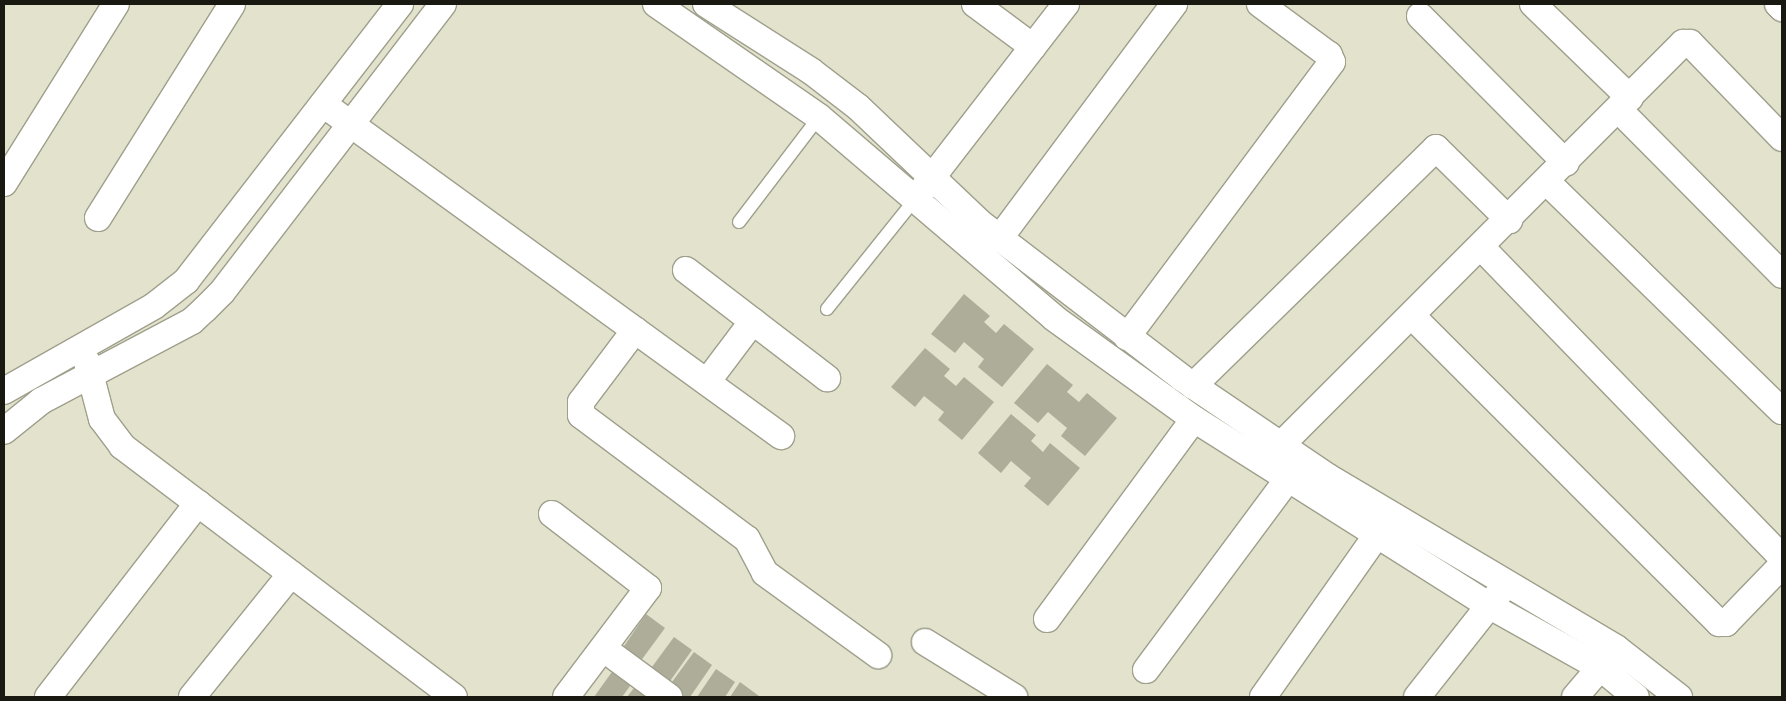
<!DOCTYPE html>
<style>
body{margin:0}
#map{position:relative;width:1786px;height:701px;overflow:hidden;background:#e2e2cd;font-family:"Fira Sans",sans-serif}
div>[style]{position:absolute}
.building>*{inset:0;background:#adad9a}
.roads{filter:drop-shadow(1px 0 #9f9f8c) drop-shadow(-1px 0 #9f9f8c) drop-shadow(0 1px #9f9f8c) drop-shadow(0 -1px #9f9f8c)}
.lane>*{height:12px;margin:-6px;padding:0 6px;transform-origin:6px;border-radius:6px;background:#fff}
.street>*{height:26px;margin:-13px;padding:0 13px;transform-origin:13px;border-radius:13px;background:#fff}
span{translate:-50% -50%;white-space:nowrap;text-align:center;line-height:1.15;-webkit-text-stroke:4px #efefda;paint-order:stroke}
.frame{position:absolute;inset:0;border:5px solid #191912;pointer-events:none}
</style>
<div id="map">
<div class="building">
<i style="clip-path:polygon(964px 294px,990px 316px,984px 322px,996px 333px,1004px 324px,1034px 349px,1002px 387px,978px 367px,984px 359px,964px 342px,955px 353px,931px 334px)"></i>
<i style="clip-path:polygon(925px 348px,950px 369px,944px 376px,956px 386px,964px 377px,994px 402px,962px 440px,938px 420px,944px 412px,924px 396px,915px 407px,891px 387px)"></i>
<i style="clip-path:polygon(1047px 364px,1073px 385px,1067px 392px,1079px 402px,1087px 393px,1117px 418px,1085px 456px,1061px 436px,1067px 428px,1048px 412px,1038px 423px,1014px 403px)"></i>
<i style="clip-path:polygon(1011px 414px,1036px 435px,1031px 441px,1043px 452px,1050px 443px,1080px 468px,1048px 506px,1024px 486px,1031px 478px,1011px 461px,1001px 473px,978px 453px)"></i>
<i style="clip-path:polygon(646px 614px,665px 628px,640px 662px,622px 649px)"></i>
<i style="clip-path:polygon(674px 637px,692px 650px,668px 684px,649px 671px)"></i>
<i style="clip-path:polygon(694px 652px,712px 665px,690px 697px,685px 697px,669px 686px)"></i>
<i style="clip-path:polygon(614px 669px,633px 682px,622px 697px,594px 697px)"></i>
<i style="clip-path:polygon(716px 669px,735px 682px,725px 697px,697px 697px)"></i>
<i style="clip-path:polygon(740px 682px,759px 696px,758px 697px,730px 697px)"></i>
<i style="clip-path:polygon(634px 688px,648px 697px,627px 697px)"></i>
</div>
<div class="roads">
<div class="lane">
<i style="left:739px;top:222px;width:132px;rotate:-52.7deg"></i>
<i style="left:827px;top:309px;width:142px;rotate:-51.3deg"></i>
</div>
<div class="street">
<i style="left:656px;top:4px;width:198px;rotate:34.7deg"></i>
<i style="left:819px;top:117px;width:309px;rotate:40.5deg"></i>
<i style="left:1054px;top:318px;width:173px;rotate:35.8deg"></i>
<i style="left:1194px;top:419px;width:350px;rotate:32.3deg"></i>
<i style="left:1490px;top:606px;width:127px;rotate:29.2deg"></i>
<i style="left:1601px;top:668px;width:45px;rotate:39.6deg"></i>
<i style="left:706px;top:4px;width:125px;rotate:32.5deg"></i>
<i style="left:811px;top:71px;width:59px;rotate:37.5deg"></i>
<i style="left:858px;top:107px;width:167px;rotate:43.5deg"></i>
<i style="left:979px;top:222px;width:256px;rotate:37.5deg"></i>
<i style="left:1182px;top:378px;width:176px;rotate:34.1deg"></i>
<i style="left:1328px;top:477px;width:335px;rotate:30.7deg"></i>
<i style="left:1616px;top:648px;width:80px;rotate:37.9deg"></i>
<i style="left:975px;top:4px;width:72px;rotate:36.6deg"></i>
<i style="left:1533px;top:4px;width:135px;rotate:44.1deg"></i>
<i style="left:1778px;top:4px;width:6px;rotate:45deg"></i>
<i style="left:1420px;top:16px;width:207px;rotate:45.2deg"></i>
<i style="left:323px;top:104px;width:566px;rotate:35.94deg"></i>
<i style="left:1619px;top:110px;width:232px;rotate:45.3deg"></i>
<i style="left:1547px;top:182px;width:328px;rotate:44.3deg"></i>
<i style="left:4px;top:183px;width:211px;rotate:-58deg"></i>
<i style="left:923px;top:189px;width:234px;rotate:-52.3deg"></i>
<i style="left:98px;top:218px;width:252px;rotate:-57.9deg"></i>
<i style="left:999px;top:239px;width:293px;rotate:-53.3deg"></i>
<i style="left:1482px;top:248px;width:431px;rotate:45.9deg"></i>
<i style="left:686px;top:270px;width:178px;rotate:37.5deg"></i>
<i style="left:1413px;top:317px;width:433px;rotate:45deg"></i>
<i style="left:1719px;top:623px;width:7px"></i>
<i style="left:1726px;top:623px;width:81px;rotate:-46deg"></i>
<i style="left:635px;top:330px;width:90px;rotate:126.9deg"></i>
<i style="left:581px;top:402px;width:13px;rotate:90deg"></i>
<i style="left:581px;top:415px;width:207px;rotate:36.8deg"></i>
<i style="left:747px;top:539px;width:38px;rotate:62deg"></i>
<i style="left:765px;top:573px;width:140px;rotate:36deg"></i>
<i style="left:1127px;top:337px;width:343px;rotate:-53.3deg"></i>
<i style="left:1332px;top:62px;width:8px;rotate:-113deg"></i>
<i style="left:1329px;top:55px;width:86px;rotate:-143.5deg"></i>
<i style="left:87px;top:362px;width:59px;rotate:75.3deg"></i>
<i style="left:102px;top:419px;width:34px;rotate:53deg"></i>
<i style="left:122px;top:446px;width:416px;rotate:37.1deg"></i>
<i style="left:707px;top:382px;width:76px;rotate:-53deg"></i>
<i style="left:1193px;top:386px;width:340px;rotate:-44.4deg"></i>
<i style="left:1436px;top:148px;width:103px;rotate:44.6deg"></i>
<i style="left:4px;top:391px;width:172px;rotate:-29.5deg"></i>
<i style="left:154px;top:306px;width:41px;rotate:-38deg"></i>
<i style="left:186px;top:281px;width:350px;rotate:-52.3deg"></i>
<i style="left:4px;top:431px;width:48px;rotate:-39deg"></i>
<i style="left:41px;top:401px;width:171px;rotate:-27.9deg"></i>
<i style="left:192px;top:321px;width:18px;rotate:-43deg"></i>
<i style="left:205px;top:309px;width:24px;rotate:-45deg"></i>
<i style="left:222px;top:292px;width:363px;rotate:-52.5deg"></i>
<i style="left:1281px;top:445px;width:569px;rotate:-45deg"></i>
<i style="left:1683px;top:43px;width:7px"></i>
<i style="left:1690px;top:43px;width:132px;rotate:45.9deg"></i>
<i style="left:552px;top:514px;width:121px;rotate:37.6deg"></i>
<i style="left:648px;top:588px;width:136px;rotate:127deg"></i>
<i style="left:1047px;top:619px;width:248px;rotate:-53.7deg"></i>
<i style="left:925px;top:642px;width:105px;rotate:31.7deg"></i>
<i style="left:604px;top:649px;width:81px;rotate:36.4deg"></i>
<i style="left:1146px;top:670px;width:237px;rotate:-53.4deg"></i>
<i style="left:48px;top:697px;width:245px;rotate:-52.3deg"></i>
<i style="left:192px;top:697px;width:158px;rotate:-51.2deg"></i>
<i style="left:1263px;top:697px;width:197px;rotate:-54.9deg"></i>
<i style="left:1417px;top:697px;width:134px;rotate:-51.7deg"></i>
<i style="left:1575px;top:697px;width:54px;rotate:-49.5deg"></i>
</div>
</div>
<div class="frame"></div>
</div>
